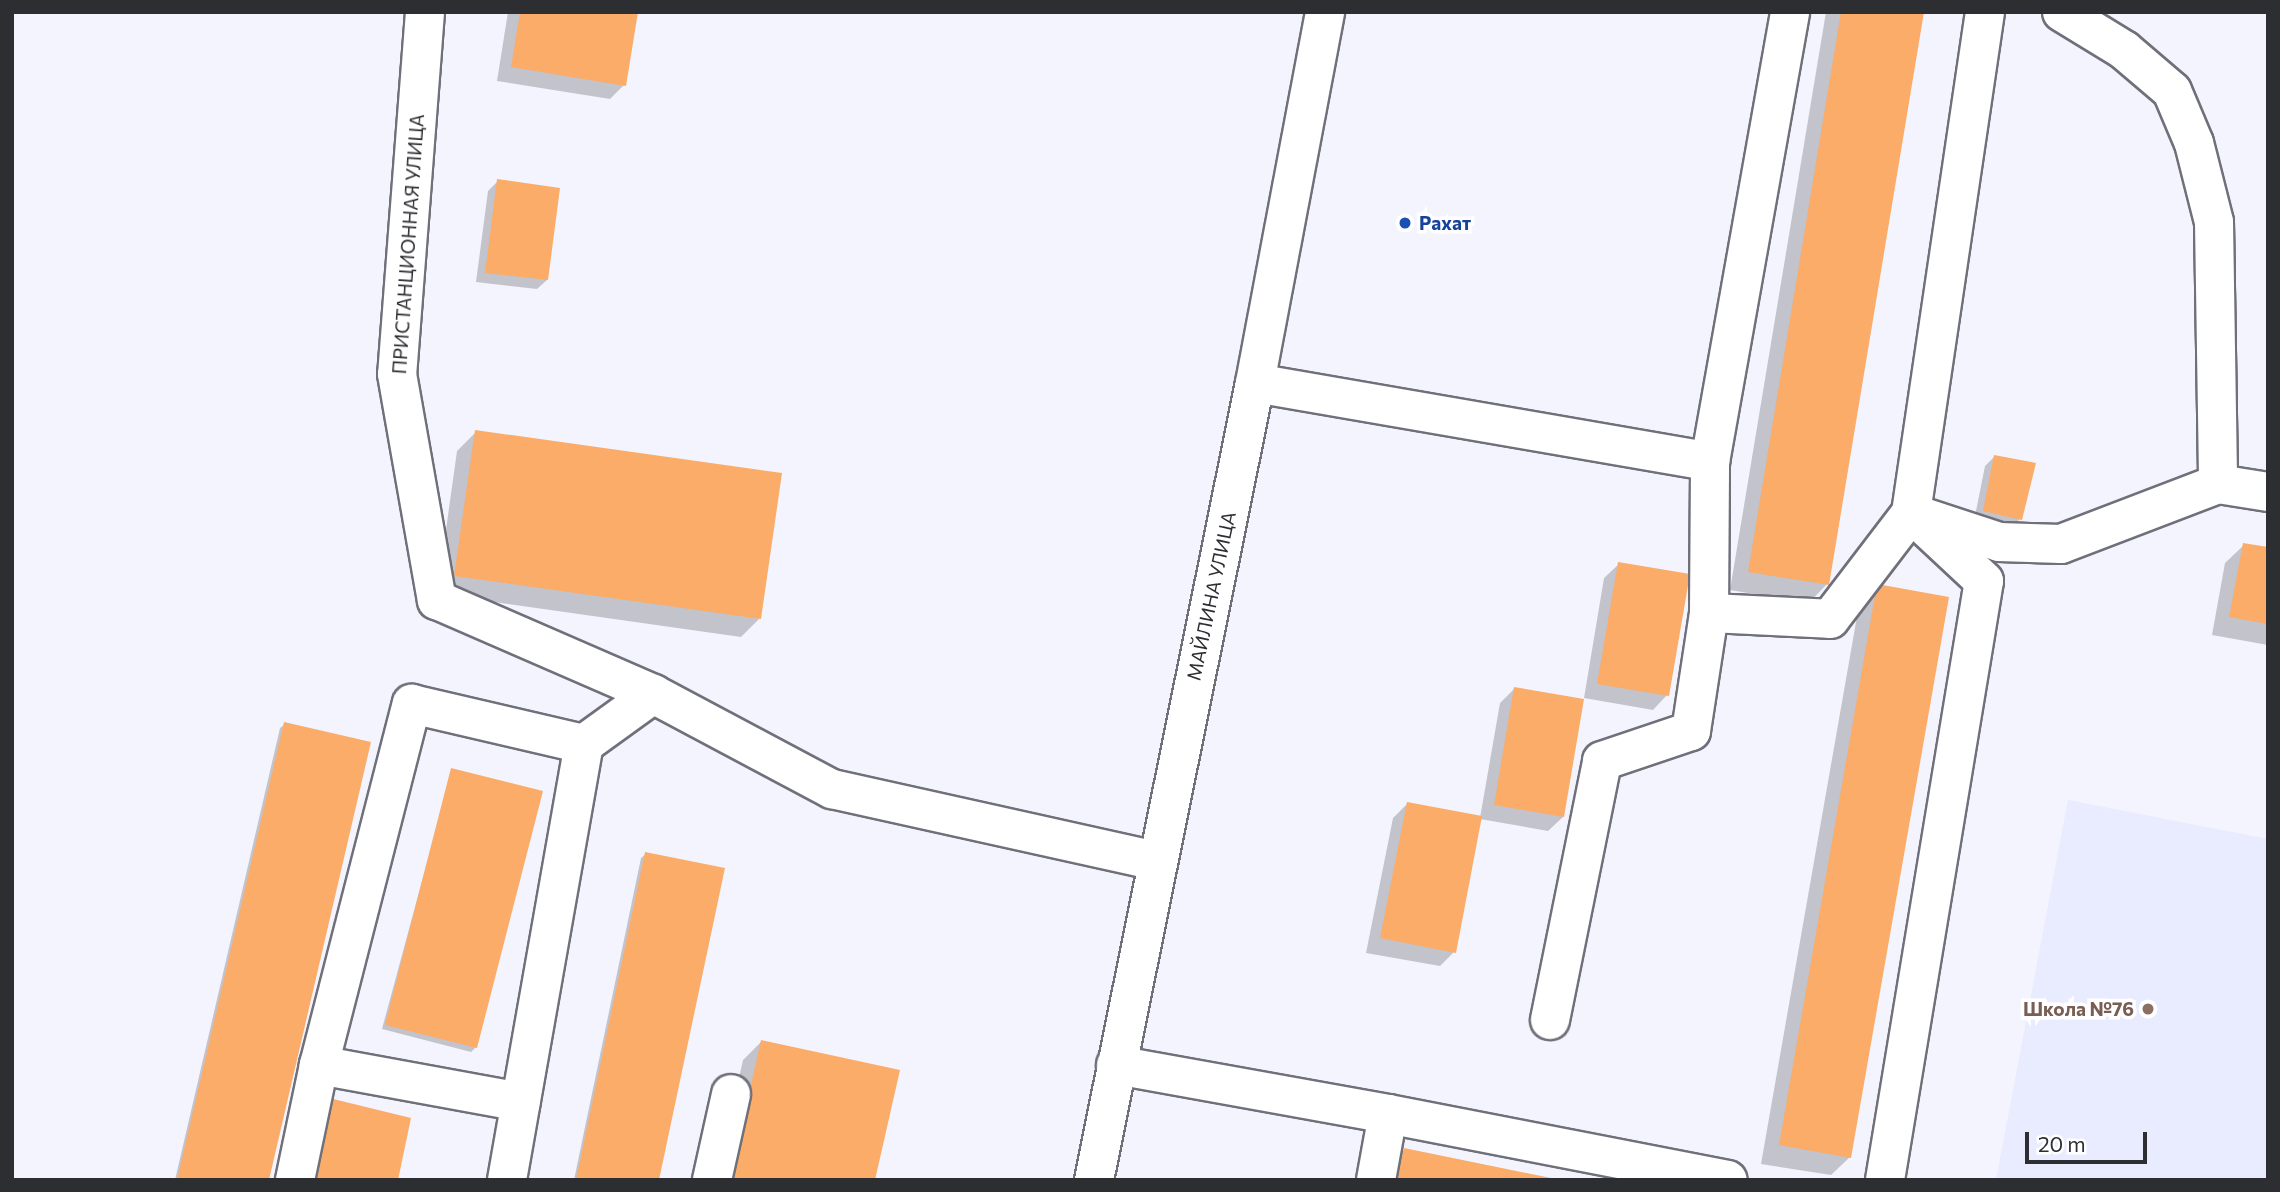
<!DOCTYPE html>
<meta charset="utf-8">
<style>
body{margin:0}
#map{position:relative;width:2280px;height:1192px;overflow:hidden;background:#f3f4fe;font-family:Commissioner,sans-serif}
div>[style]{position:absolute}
.built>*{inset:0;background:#e9ebfe}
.shadow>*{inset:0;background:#0003}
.building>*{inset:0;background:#faac68}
.roads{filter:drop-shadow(2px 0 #6f707a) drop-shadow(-2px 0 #6f707a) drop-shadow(0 2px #6f707a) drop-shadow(0 -2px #6f707a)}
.minor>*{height:38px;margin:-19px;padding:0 19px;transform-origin:19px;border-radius:19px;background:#fff}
.major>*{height:38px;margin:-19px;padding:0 19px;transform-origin:19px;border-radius:19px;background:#fff}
.dots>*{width:19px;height:19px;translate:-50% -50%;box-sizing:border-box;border:4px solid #fff;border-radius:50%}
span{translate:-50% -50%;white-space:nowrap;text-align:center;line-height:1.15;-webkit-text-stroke:7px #fff;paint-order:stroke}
.transit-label{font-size:19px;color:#164399;font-weight:700}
.left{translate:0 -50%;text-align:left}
.street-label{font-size:19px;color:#2d2e32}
.education-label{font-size:19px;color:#785e54;font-weight:700}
.right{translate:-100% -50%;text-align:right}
.frame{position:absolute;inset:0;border:14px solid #2d2e32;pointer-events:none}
.scale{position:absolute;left:2025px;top:1132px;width:122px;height:32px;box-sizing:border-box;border:4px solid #2d2e32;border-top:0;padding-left:9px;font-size:21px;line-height:24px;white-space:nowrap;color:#2d2e32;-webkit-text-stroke:5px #fff;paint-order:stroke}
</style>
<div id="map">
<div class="built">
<i style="clip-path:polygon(2068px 800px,2268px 839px,2268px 1180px,1996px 1180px)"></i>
</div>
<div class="shadow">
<i style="clip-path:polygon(508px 12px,636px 12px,624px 85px,610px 99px,497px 81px)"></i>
<i style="clip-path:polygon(1826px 12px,1923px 12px,1827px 584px,1809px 603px,1730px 590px)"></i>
<i style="clip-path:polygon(498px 181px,547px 280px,537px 289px,476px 282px,488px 191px)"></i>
<i style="clip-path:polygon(476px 432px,759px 619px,741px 637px,437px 594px,457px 451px)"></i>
<i style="clip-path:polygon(1994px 457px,2020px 519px,2011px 528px,1974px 521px,1985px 466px)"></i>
<i style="clip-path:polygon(2244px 545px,2268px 549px,2268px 645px,2212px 635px,2225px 563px)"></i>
<i style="clip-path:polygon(1619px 564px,1667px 695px,1653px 710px,1584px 698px,1604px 578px)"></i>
<i style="clip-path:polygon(1877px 586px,1850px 1157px,1831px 1175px,1761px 1164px,1859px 605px)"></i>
<i style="clip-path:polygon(1514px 689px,1563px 817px,1548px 831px,1480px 819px,1454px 952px,1440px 966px,1366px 953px,1393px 818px,1407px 804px,1480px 818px,1500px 703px)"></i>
<i style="clip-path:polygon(285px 724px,267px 1180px,175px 1180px,280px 728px)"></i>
<i style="clip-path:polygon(452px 770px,476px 1047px,471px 1052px,382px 1029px)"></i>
<i style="clip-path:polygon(646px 854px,658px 1180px,574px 1180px,641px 858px)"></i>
<i style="clip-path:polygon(762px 1041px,897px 1072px,716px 1180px,743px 1060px)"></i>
<i style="clip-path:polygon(1404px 1150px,1554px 1180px,1383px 1180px,1386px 1169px)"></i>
</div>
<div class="building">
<i style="clip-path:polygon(520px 12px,638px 12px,626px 86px,511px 67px)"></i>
<i style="clip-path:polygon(1841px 12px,1924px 12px,1829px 585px,1748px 572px)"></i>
<i style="clip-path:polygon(497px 179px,560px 188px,548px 280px,485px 273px)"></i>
<i style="clip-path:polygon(475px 430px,782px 473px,761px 619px,454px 576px)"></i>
<i style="clip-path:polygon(1994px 455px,2036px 463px,2022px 520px,1983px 511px)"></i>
<i style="clip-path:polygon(2243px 543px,2268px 547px,2268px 624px,2229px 617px)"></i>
<i style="clip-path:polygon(1618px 562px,1690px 574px,1669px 696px,1597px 684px)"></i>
<i style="clip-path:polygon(1877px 584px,1949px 597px,1851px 1158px,1779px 1145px)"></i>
<i style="clip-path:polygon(1514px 687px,1584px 699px,1564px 817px,1494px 805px)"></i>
<i style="clip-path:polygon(284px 722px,371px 742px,269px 1180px,177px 1180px)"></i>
<i style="clip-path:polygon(451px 768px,543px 791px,477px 1048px,385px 1025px)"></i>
<i style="clip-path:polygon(1407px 802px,1482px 816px,1456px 953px,1380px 938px)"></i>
<i style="clip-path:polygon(645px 852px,725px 868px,659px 1180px,576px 1180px)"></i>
<i style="clip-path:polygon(761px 1040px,900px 1070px,875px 1180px,730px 1180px)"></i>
<i style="clip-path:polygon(325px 1097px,411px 1118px,398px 1180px,308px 1180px)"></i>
<i style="clip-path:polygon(1404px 1148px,1556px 1179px,1556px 1180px,1397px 1180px)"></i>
</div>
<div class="roads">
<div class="minor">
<i style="left:425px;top:12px;width:363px;rotate:94.4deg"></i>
<i style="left:397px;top:374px;width:230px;rotate:80deg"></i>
<i style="left:437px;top:600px;width:236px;rotate:23.5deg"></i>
<i style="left:653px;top:694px;width:203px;rotate:28deg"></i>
<i style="left:832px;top:789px;width:333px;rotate:12.5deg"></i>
<i style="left:2062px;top:12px;width:73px;rotate:31.5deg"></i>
<i style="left:2124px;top:50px;width:63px;rotate:40.5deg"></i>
<i style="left:2172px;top:91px;width:56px;rotate:67.1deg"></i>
<i style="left:2194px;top:143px;width:81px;rotate:75.8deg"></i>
<i style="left:2214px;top:222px;width:262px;rotate:89.1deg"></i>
<i style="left:1255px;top:383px;width:462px;rotate:9.8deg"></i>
<i style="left:1710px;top:462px;width:457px;rotate:-79.9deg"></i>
<i style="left:1709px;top:613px;width:121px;rotate:2.8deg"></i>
<i style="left:1830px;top:619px;width:133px;rotate:-52.6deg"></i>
<i style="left:1911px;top:513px;width:93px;rotate:18.2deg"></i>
<i style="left:1999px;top:542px;width:62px;rotate:1.8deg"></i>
<i style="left:2061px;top:544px;width:168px;rotate:-20.9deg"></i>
<i style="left:2218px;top:484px;width:51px;rotate:9.1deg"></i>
<i style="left:1550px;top:1020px;width:264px;rotate:-78.6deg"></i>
<i style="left:1602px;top:761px;width:94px;rotate:-18.6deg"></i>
<i style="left:1691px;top:731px;width:119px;rotate:-81.3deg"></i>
<i style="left:1709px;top:613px;width:151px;rotate:-89.6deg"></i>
<i style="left:319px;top:1065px;width:205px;rotate:10.4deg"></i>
<i style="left:1116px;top:1065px;width:276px;rotate:10.2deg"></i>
<i style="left:1388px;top:1114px;width:67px;rotate:100.3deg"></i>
<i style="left:1388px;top:1114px;width:346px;rotate:11deg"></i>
<i style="left:295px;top:1180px;width:117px;rotate:-78.2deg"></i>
<i style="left:319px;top:1065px;width:373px;rotate:-75.6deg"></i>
<i style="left:412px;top:704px;width:177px;rotate:13.1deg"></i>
<i style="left:507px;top:1180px;width:443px;rotate:-80deg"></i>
<i style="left:584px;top:744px;width:85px;rotate:-35.9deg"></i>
<i style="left:712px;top:1180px;width:88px;rotate:-77.5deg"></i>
<i style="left:1885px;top:1180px;width:607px;rotate:-80.62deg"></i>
<i style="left:1984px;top:581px;width:100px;rotate:-137deg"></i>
<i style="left:1911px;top:513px;width:506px;rotate:-81.6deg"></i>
</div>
<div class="major">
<i style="left:1094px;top:1180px;width:813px;rotate:-78.58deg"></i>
<i style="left:1255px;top:383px;width:378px;rotate:-79.3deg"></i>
</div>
</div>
<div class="dots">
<i style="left:1405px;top:223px;background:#1a4fb4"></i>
<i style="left:2148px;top:1009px;background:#8d6e63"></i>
</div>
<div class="transit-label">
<span class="left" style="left:1419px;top:223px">Рахат</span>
</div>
<div class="street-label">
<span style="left:408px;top:244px;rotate:-86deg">ПРИСТАНЦИОННАЯ УЛИЦА</span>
<span style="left:1211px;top:596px;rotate:-78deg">МАЙЛИНА УЛИЦА</span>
</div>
<div class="education-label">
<span class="right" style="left:2134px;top:1009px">Школа №76</span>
</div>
<div class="frame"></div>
<div class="scale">20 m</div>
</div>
